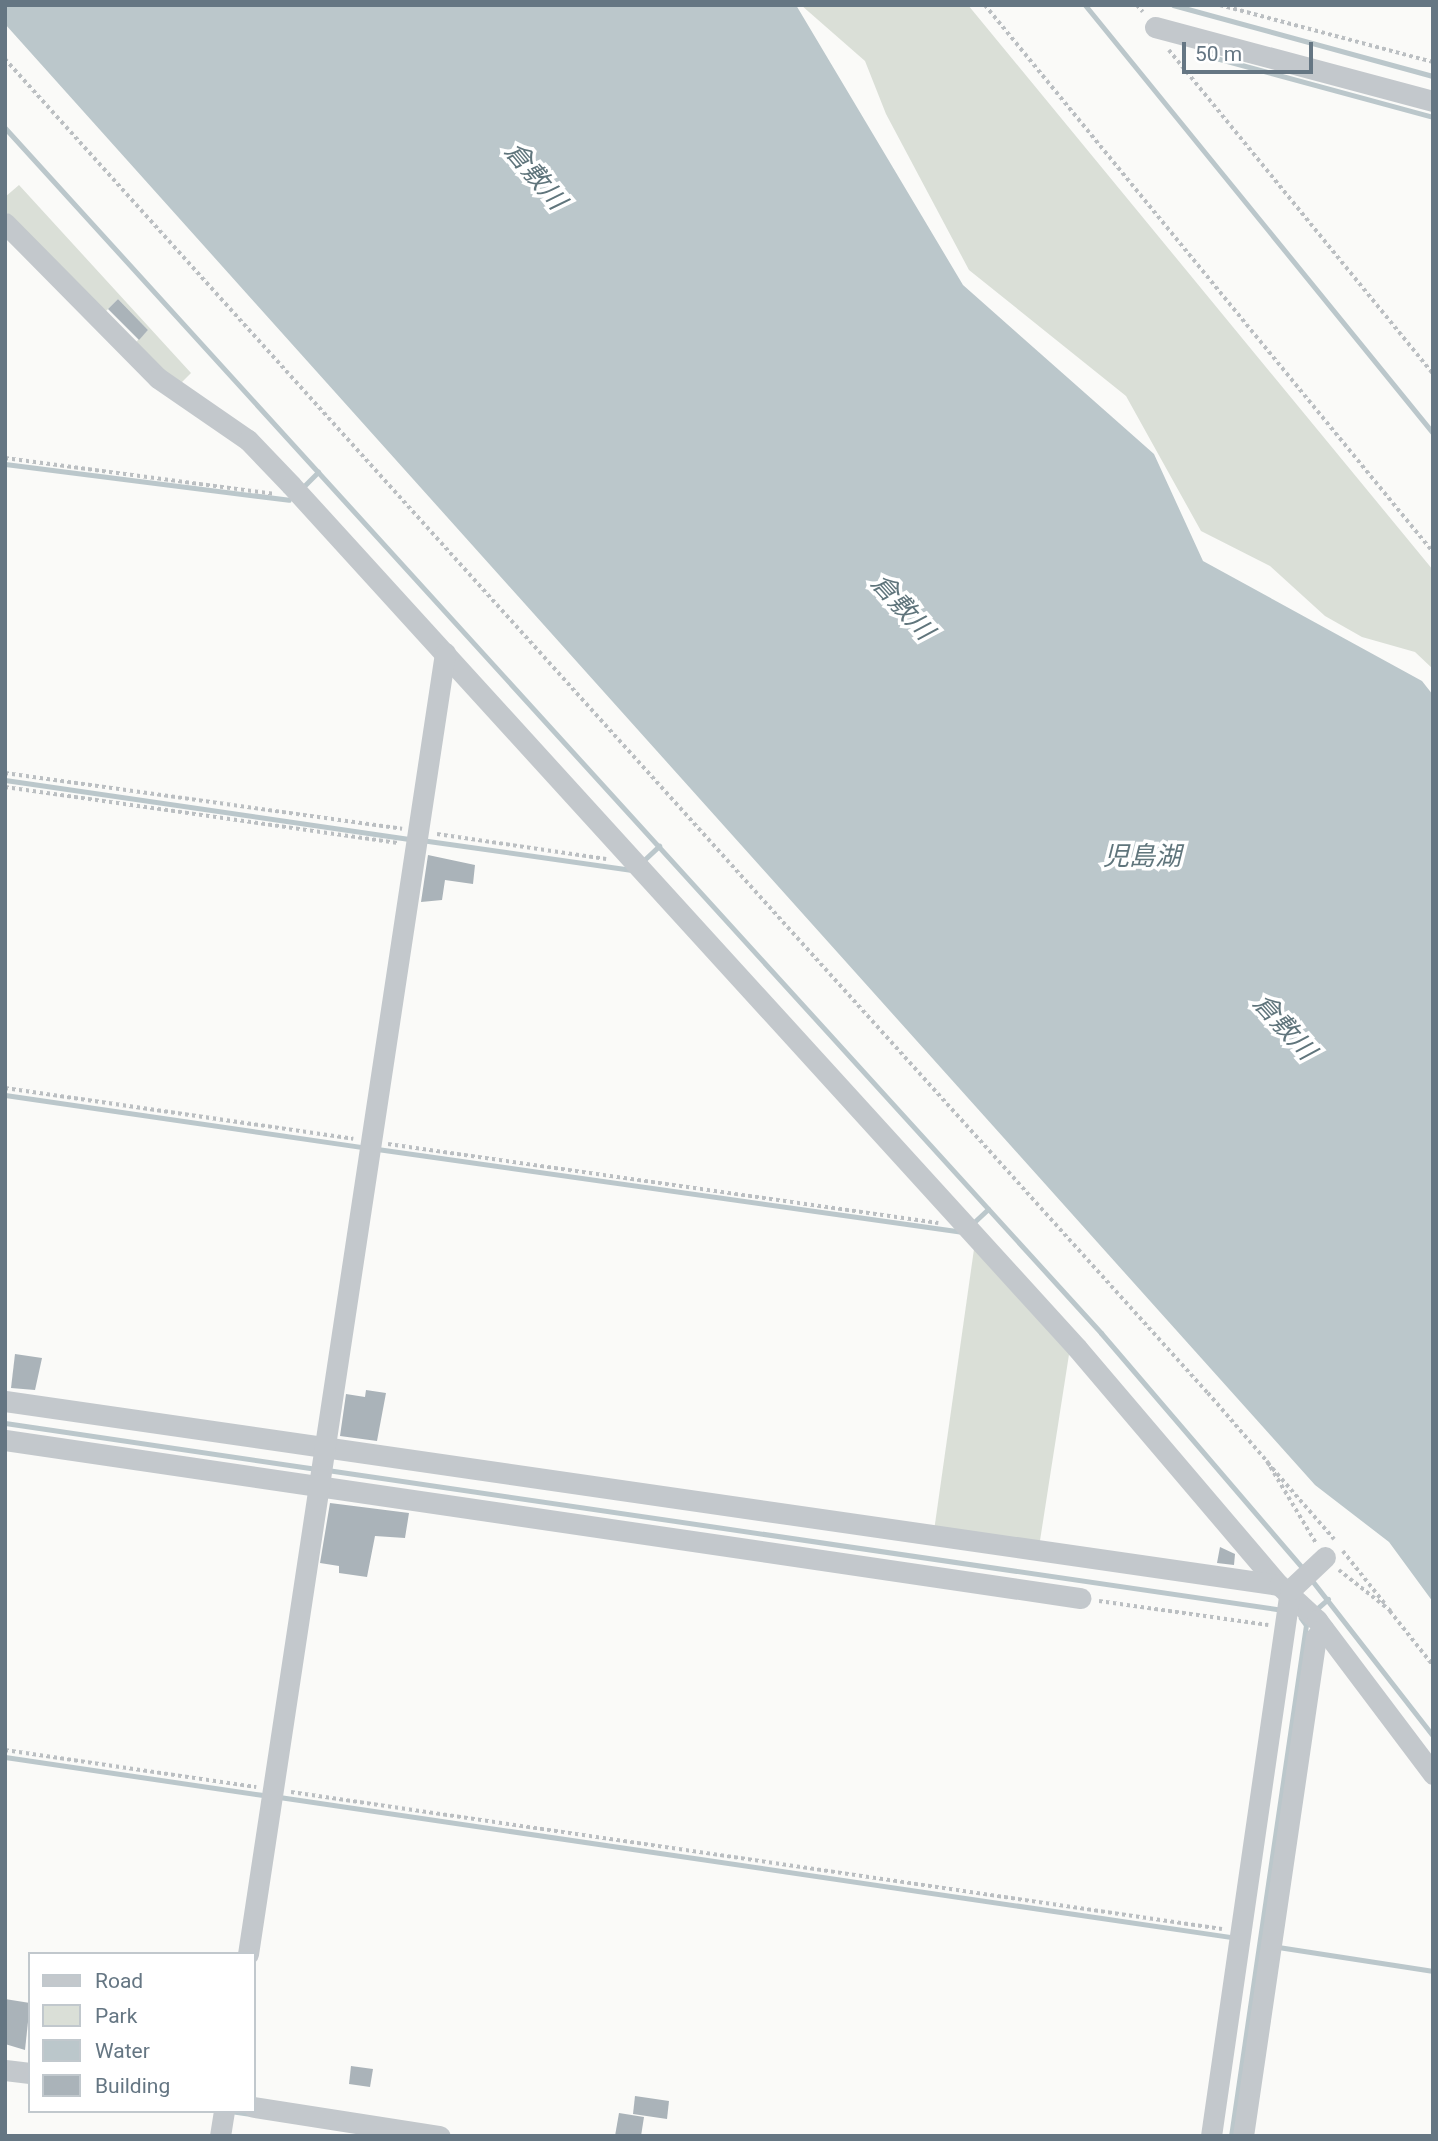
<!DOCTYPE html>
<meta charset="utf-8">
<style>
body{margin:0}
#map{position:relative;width:1438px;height:2141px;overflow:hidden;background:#fafaf8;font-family:Roboto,"Noto Sans JP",sans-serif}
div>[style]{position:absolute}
.green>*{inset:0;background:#dadfd7}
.water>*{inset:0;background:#bbc7cb}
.stream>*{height:5px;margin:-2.5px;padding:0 2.5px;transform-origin:2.5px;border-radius:2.5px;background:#bbc7cb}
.building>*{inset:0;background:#aab3b9}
.path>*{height:3.5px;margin-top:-1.75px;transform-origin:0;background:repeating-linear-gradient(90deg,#bbbfc2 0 3.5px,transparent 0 7px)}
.minor>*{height:21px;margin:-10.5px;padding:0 10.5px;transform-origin:10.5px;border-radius:10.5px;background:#c3c8cc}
span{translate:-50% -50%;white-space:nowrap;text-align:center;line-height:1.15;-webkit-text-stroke:7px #fff;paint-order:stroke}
.water-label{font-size:26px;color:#60757c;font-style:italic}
.frame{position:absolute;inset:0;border:7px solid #657683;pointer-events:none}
.legend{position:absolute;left:28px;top:1952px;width:228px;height:161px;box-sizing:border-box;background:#fff;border:2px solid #c1c8cd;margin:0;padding:9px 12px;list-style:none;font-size:21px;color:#657683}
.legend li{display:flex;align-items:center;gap:14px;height:35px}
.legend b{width:35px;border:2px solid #c1c8cd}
.scale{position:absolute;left:1182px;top:42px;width:131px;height:32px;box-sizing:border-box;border:4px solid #657683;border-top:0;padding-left:9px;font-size:21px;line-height:24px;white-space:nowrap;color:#657683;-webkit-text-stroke:5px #fff;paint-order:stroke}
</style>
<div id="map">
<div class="green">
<i style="clip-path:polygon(801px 5px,968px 5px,1433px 570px,1433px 669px,1415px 652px,1362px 637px,1325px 616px,1270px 566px,1201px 531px,1126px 396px,969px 270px,886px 114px,865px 61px)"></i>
<i style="clip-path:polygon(evenodd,19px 185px,191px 373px,178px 386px,5px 211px,5px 197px,19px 185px,118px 299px,148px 330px,136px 342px,106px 311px,118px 299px)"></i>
<i style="clip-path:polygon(975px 1242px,1070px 1348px,1039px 1547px,934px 1531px)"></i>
</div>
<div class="water">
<i style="clip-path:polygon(5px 5px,796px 5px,963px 285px,1154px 454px,1203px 561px,1422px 681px,1433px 695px,1433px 1602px,1389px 1542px,1315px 1485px,5px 24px)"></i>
</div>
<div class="stream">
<i style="left:1085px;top:5px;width:552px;rotate:50.89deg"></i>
<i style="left:1173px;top:5px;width:270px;rotate:15.3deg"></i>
<i style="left:1201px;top:54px;width:240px;rotate:15.2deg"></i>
<i style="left:5px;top:128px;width:1629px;rotate:47.71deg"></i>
<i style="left:1101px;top:1333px;width:312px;rotate:49.4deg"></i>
<i style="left:5px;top:464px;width:286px;rotate:7.2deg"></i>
<i style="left:302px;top:488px;width:23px;rotate:-45deg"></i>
<i style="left:5px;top:780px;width:410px;rotate:8.3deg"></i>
<i style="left:421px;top:840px;width:213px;rotate:8.1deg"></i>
<i style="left:644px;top:860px;width:21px;rotate:-43deg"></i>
<i style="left:5px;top:1095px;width:361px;rotate:8.3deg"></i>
<i style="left:377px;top:1149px;width:592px;rotate:8.06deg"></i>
<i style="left:972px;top:1224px;width:22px;rotate:-43deg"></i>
<i style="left:5px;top:1423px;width:315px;rotate:8.4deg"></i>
<i style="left:327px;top:1470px;width:966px;rotate:8.33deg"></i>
<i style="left:1310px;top:1578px;width:200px;rotate:52.1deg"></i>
<i style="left:1313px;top:1612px;width:20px;rotate:-41deg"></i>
<i style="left:5px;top:1757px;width:259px;rotate:8.4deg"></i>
<i style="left:279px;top:1797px;width:961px;rotate:8.37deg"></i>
<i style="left:1278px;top:1947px;width:157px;rotate:8.8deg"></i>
<i style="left:230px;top:2111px;width:21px;rotate:8deg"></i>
<i style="left:1231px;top:2136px;width:516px;rotate:-81.65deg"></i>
<i style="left:1306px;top:1625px;width:9px;rotate:-126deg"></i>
</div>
<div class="building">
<i style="clip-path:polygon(118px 299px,148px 330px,139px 340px,108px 309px)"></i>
<i style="clip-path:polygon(428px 855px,475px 865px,473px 884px,445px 880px,442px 900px,421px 902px)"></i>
<i style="clip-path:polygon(15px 1354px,42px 1358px,35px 1390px,11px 1388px)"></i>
<i style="clip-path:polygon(366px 1390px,386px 1393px,377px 1441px,340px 1436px,346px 1394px,365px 1397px)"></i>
<i style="clip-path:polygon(330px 1503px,409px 1513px,405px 1538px,375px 1536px,367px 1577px,339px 1573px,339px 1566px,320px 1563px)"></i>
<i style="clip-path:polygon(1220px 1547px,1235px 1554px,1234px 1565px,1217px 1563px)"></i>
<i style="clip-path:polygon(5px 1999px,30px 2003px,25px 2050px,5px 2044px)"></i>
<i style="clip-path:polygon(351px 2066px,373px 2069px,370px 2087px,349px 2084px)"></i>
<i style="clip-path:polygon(635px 2096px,669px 2101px,667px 2119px,633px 2114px)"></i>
<i style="clip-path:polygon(619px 2113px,644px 2117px,641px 2136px,615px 2136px)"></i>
</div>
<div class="path">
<i style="left:985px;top:5px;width:707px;rotate:50.68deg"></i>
<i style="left:1137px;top:5px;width:9px;rotate:49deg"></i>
<i style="left:1220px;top:5px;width:220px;rotate:15deg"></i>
<i style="left:1169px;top:50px;width:418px;rotate:50.8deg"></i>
<i style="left:5px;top:59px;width:1796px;rotate:47.96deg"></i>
<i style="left:1208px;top:1393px;width:90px;rotate:49.1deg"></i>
<i style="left:1267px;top:1461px;width:96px;rotate:59.1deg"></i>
<i style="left:5px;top:458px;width:271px;rotate:7.6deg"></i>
<i style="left:5px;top:773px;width:401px;rotate:8deg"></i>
<i style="left:5px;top:787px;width:397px;rotate:8.1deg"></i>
<i style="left:437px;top:834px;width:171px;rotate:8.4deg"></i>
<i style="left:5px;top:1088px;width:352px;rotate:8.3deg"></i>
<i style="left:388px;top:1144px;width:556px;rotate:8.17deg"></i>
<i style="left:1268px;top:1463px;width:101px;rotate:49deg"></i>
<i style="left:1343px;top:1551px;width:69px;rotate:51.5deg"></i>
<i style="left:1339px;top:1570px;width:66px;rotate:38.3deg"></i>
<i style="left:1099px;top:1601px;width:171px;rotate:8.1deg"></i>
<i style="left:1390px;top:1611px;width:69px;rotate:51.5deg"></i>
<i style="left:5px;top:1750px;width:254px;rotate:8.4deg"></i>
<i style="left:291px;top:1792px;width:941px;rotate:8.37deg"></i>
</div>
<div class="minor">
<i style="left:1155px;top:27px;width:288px;rotate:14.9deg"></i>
<i style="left:5px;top:223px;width:218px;rotate:45.4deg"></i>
<i style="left:158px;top:378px;width:109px;rotate:34.6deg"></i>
<i style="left:248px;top:440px;width:62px;rotate:46.3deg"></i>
<i style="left:291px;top:485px;width:1167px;rotate:47.67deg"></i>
<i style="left:1077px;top:1348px;width:311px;rotate:49.6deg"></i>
<i style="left:5px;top:1401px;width:1287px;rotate:8.22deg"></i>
<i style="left:1279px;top:1585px;width:52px;rotate:42.6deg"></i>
<i style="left:1317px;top:1620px;width:193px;rotate:53deg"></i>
<i style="left:5px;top:1440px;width:1087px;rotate:8.36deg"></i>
<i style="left:248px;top:1954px;width:1316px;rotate:-81.39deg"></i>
<i style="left:5px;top:2070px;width:25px;rotate:7deg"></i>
<i style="left:254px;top:2107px;width:188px;rotate:8.9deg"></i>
<i style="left:220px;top:2136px;width:25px;rotate:-81deg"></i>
<i style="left:1211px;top:2136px;width:552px;rotate:-81.77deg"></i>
<i style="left:1290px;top:1590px;width:48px;rotate:-43.3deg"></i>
<i style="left:1243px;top:2136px;width:504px;rotate:-81.68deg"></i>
<i style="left:1316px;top:1637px;width:11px;rotate:-49deg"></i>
</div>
<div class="water-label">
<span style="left:535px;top:176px;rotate:50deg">倉敷川</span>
<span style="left:902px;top:607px;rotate:48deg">倉敷川</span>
<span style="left:1142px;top:857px">児島湖</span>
<span style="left:1284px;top:1027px;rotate:48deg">倉敷川</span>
</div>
<div class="frame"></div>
<ul class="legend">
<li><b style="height:9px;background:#c3c8cc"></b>Road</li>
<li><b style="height:19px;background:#dadfd7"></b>Park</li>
<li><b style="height:19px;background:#bbc7cb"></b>Water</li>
<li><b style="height:19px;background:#aab3b9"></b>Building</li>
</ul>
<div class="scale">50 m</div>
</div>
